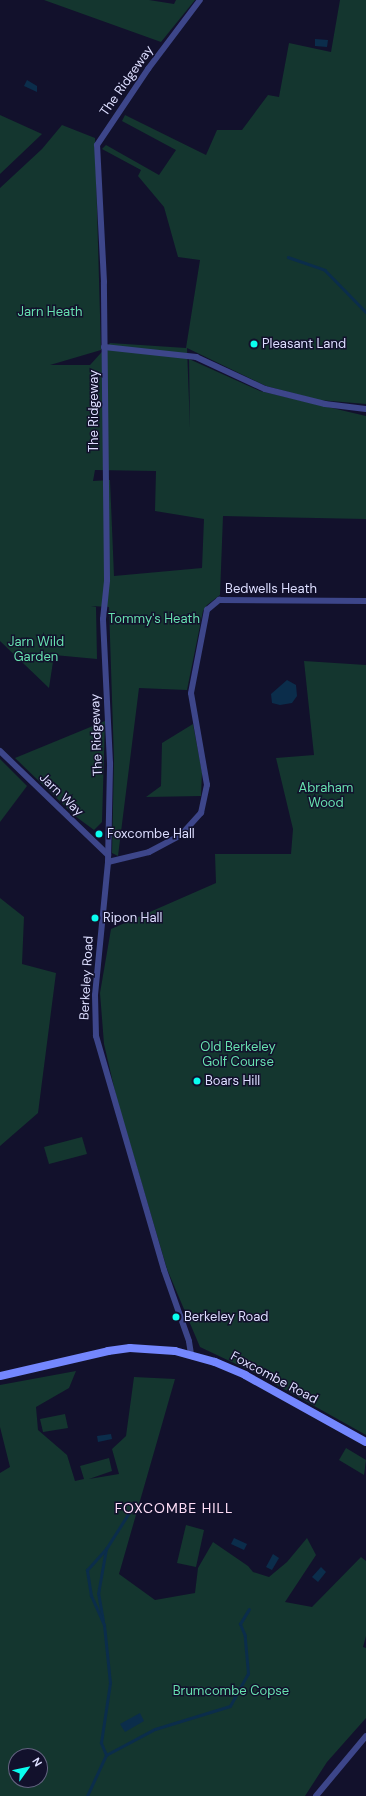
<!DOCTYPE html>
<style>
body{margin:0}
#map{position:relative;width:366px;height:1796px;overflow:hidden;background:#12112c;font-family:"DM Sans",sans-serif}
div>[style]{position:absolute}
.green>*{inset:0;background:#14362f}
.water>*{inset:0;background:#0b2d4b}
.stream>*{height:2.5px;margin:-1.25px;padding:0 1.25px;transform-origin:1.25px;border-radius:1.25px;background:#0b2d4b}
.street>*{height:6px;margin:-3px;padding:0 3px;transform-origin:3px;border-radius:3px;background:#3d468a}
.secondary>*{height:8px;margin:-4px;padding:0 4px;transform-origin:4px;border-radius:4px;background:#7487fe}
.dots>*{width:11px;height:11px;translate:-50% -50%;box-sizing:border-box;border:2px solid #12112c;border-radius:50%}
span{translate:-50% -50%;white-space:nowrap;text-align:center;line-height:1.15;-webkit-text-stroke:3px #12112c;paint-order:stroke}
.street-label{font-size:13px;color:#dddeff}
.park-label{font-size:13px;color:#67e1af}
.poi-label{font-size:13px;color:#dddeff}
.left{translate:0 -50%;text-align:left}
.neighbourhood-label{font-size:14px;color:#ffdff8;letter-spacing:1px}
.north{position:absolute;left:8px;top:1748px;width:40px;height:40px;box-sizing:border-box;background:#12112c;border:1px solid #636380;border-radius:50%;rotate:57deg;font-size:11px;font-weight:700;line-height:16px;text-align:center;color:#dddeff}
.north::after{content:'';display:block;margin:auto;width:14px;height:18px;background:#0afeef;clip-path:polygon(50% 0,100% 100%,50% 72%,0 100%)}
</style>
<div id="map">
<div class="green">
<i style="clip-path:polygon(44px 0,149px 0,174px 4px,176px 0,195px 0,161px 42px)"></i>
<i style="clip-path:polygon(evenodd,340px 0,366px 0,366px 404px,319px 400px,266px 386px,187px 348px,190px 428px,189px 359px,260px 391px,366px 416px,366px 519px,223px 516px,220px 595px,207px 605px,203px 611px,187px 690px,139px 688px,118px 856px,112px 853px,114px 760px,109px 607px,91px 606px,96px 607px,97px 659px,54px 655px,49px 688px,0 641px,0 188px,42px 149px,62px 125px,95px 138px,101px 350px,50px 365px,90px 365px,110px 343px,186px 348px,200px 260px,178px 257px,164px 207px,138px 176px,141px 170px,102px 149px,106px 145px,159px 175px,176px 150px,122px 121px,125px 115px,206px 155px,217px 130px,242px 130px,268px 95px,279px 97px,289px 43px,331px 52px,340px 0,95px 470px,156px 471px,155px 511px,204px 519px,202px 568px,114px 576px,110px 480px,93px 481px,95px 470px)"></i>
<i style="clip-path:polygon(0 115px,42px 134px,0 174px)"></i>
<i style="clip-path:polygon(304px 661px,366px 665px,366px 1435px,257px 1374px,200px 1347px,167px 1269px,117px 1100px,104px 1044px,100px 993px,111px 929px,216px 883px,215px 854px,291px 854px,293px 829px,276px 758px,314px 755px)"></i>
<i style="clip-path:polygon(105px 721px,102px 822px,94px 830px,75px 816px,15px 758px)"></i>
<i style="clip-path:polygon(193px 724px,202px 772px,201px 796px,146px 797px,161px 786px,162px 743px)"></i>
<i style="clip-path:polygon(0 759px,27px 786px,0 822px)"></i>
<i style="clip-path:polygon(0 898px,24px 917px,22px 964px,56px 973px,38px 1113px,0 1146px)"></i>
<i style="clip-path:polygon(82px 1137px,87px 1154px,49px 1164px,44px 1147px)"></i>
<i style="clip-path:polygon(evenodd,76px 1371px,69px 1388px,36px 1407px,38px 1430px,67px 1455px,75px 1481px,84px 1479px,80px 1466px,109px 1458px,112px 1471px,89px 1479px,119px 1474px,112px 1449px,126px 1436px,134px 1377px,175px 1379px,119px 1574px,155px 1600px,195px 1593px,198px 1568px,213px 1542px,248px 1566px,253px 1572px,269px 1577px,287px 1562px,307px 1538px,316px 1555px,285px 1602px,312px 1607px,361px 1557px,366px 1561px,366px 1636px,363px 1647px,366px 1648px,366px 1718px,327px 1762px,305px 1796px,0 1796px,0 1473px,10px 1467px,0 1427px,0 1385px,76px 1371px,16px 1756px,40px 1756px,40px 1780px,16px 1780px,16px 1756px)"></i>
<i style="clip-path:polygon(65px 1414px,68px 1428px,43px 1432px,40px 1419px)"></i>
<i style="clip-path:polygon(346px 1448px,366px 1460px,364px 1475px,339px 1460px)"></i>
<i style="clip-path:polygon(186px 1525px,204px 1530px,196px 1567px,177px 1563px)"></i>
</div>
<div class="water">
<i style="clip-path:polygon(315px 39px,328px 40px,327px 47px,315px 46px)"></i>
<i style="clip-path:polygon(27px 80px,37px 86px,37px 92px,24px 86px)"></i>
<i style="clip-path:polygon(287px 680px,296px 685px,297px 696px,292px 703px,280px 705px,272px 703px,271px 694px)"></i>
<i style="clip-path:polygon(111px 1434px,112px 1439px,98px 1442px,97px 1436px)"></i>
<i style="clip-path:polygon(234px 1538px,247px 1544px,244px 1550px,231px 1544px)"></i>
<i style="clip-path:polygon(273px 1554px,279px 1558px,272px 1570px,266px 1567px)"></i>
<i style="clip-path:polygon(321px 1567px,326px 1572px,318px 1582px,312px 1577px)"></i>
<i style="clip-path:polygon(140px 1713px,144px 1721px,125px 1732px,120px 1724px)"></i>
</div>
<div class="stream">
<i style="left:288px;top:257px;width:39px;rotate:19deg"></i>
<i style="left:325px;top:270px;width:59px;rotate:45.7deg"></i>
<i style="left:103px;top:1621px;width:27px;rotate:-100deg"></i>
<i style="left:98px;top:1594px;width:46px;rotate:-79.9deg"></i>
<i style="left:106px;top:1755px;width:13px;rotate:-113deg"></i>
<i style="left:101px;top:1743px;width:61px;rotate:-81.5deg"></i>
<i style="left:110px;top:1683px;width:58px;rotate:-95.9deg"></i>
<i style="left:104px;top:1625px;width:32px;rotate:-114deg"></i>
<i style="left:91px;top:1596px;width:26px;rotate:-99deg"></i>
<i style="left:87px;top:1570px;width:28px;rotate:-48deg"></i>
<i style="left:106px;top:1549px;width:49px;rotate:-57.6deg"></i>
<i style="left:87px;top:1796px;width:45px;rotate:-65.1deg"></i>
<i style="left:106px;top:1755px;width:55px;rotate:-28deg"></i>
<i style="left:155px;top:1729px;width:78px;rotate:-17deg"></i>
<i style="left:230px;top:1706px;width:37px;rotate:-61deg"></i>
<i style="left:248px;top:1674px;width:38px;rotate:-95deg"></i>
<i style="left:245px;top:1636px;width:13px;rotate:-113deg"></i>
<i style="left:240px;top:1624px;width:17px;rotate:-59deg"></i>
</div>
<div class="street">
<i style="left:104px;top:347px;width:93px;rotate:6.2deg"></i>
<i style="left:196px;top:357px;width:76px;rotate:24.9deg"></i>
<i style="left:265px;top:389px;width:62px;rotate:14deg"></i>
<i style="left:325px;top:404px;width:41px;rotate:7deg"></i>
<i style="left:0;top:751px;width:150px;rotate:43.9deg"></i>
<i style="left:108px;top:862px;width:42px;rotate:-13.7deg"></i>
<i style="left:149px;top:852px;width:36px;rotate:-28deg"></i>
<i style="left:181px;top:835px;width:30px;rotate:-48deg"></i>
<i style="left:201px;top:813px;width:29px;rotate:-78deg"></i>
<i style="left:207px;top:785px;width:93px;rotate:-99.9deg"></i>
<i style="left:191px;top:693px;width:85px;rotate:-79.1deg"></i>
<i style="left:207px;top:610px;width:16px;rotate:-40deg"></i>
<i style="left:219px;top:600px;width:147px;rotate:0.4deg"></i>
<i style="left:191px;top:1354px;width:13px;rotate:-99deg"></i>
<i style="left:189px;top:1341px;width:75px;rotate:-109.4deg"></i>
<i style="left:164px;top:1270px;width:244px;rotate:-106.2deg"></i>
<i style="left:96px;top:1036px;width:41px;rotate:-91.4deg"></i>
<i style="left:95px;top:995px;width:134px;rotate:-84.4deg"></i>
<i style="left:108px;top:862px;width:99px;rotate:-88.8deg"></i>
<i style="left:110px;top:763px;width:144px;rotate:-92.8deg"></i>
<i style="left:103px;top:619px;width:39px;rotate:-84deg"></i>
<i style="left:107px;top:580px;width:298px;rotate:-90.6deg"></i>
<i style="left:104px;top:282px;width:137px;rotate:-92.9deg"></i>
<i style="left:97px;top:145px;width:92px;rotate:-56.1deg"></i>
<i style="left:148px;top:69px;width:86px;rotate:-53deg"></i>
<i style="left:316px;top:1796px;width:78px;rotate:-50.2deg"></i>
</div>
<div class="secondary">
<i style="left:0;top:1376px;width:111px;rotate:-13deg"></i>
<i style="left:108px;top:1351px;width:22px;rotate:-8deg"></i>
<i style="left:130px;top:1348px;width:45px;rotate:3.8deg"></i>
<i style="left:175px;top:1351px;width:41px;rotate:15.4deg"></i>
<i style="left:215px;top:1362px;width:33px;rotate:23deg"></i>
<i style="left:245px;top:1375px;width:138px;rotate:29deg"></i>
</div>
<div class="dots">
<i style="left:254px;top:344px;background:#0afeef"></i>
<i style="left:99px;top:834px;background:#0afeef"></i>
<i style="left:95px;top:918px;background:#0afeef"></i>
<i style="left:197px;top:1081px;background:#0afeef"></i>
<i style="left:176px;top:1317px;background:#0afeef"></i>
</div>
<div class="street-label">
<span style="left:127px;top:81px;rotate:-55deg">The Ridgeway</span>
<span style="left:94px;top:411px;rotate:-90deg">The Ridgeway</span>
<span style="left:271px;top:589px">Bedwells Heath</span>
<span style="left:97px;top:735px;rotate:-92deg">The Ridgeway</span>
<span style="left:61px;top:795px;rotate:44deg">Jarn Way</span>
<span style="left:87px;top:978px;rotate:-87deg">Berkeley Road</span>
<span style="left:274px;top:1378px;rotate:28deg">Foxcombe Road</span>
</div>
<div class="park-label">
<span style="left:50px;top:312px">Jarn Heath</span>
<span style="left:154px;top:619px">Tommy's Heath</span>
<span style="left:36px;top:650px">Jarn Wild<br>Garden</span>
<span style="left:326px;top:796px">Abraham<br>Wood</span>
<span style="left:238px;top:1055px">Old Berkeley<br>Golf Course</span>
<span style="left:231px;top:1691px">Brumcombe Copse</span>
</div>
<div class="poi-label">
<span class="left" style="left:262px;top:344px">Pleasant Land</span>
<span class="left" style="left:107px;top:834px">Foxcombe Hall</span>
<span class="left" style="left:103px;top:918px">Ripon Hall</span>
<span class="left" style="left:205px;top:1081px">Boars Hill</span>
<span class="left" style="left:184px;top:1317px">Berkeley Road</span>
</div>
<div class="neighbourhood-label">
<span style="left:174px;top:1508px">FOXCOMBE HILL</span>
</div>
<div class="north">N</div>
</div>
